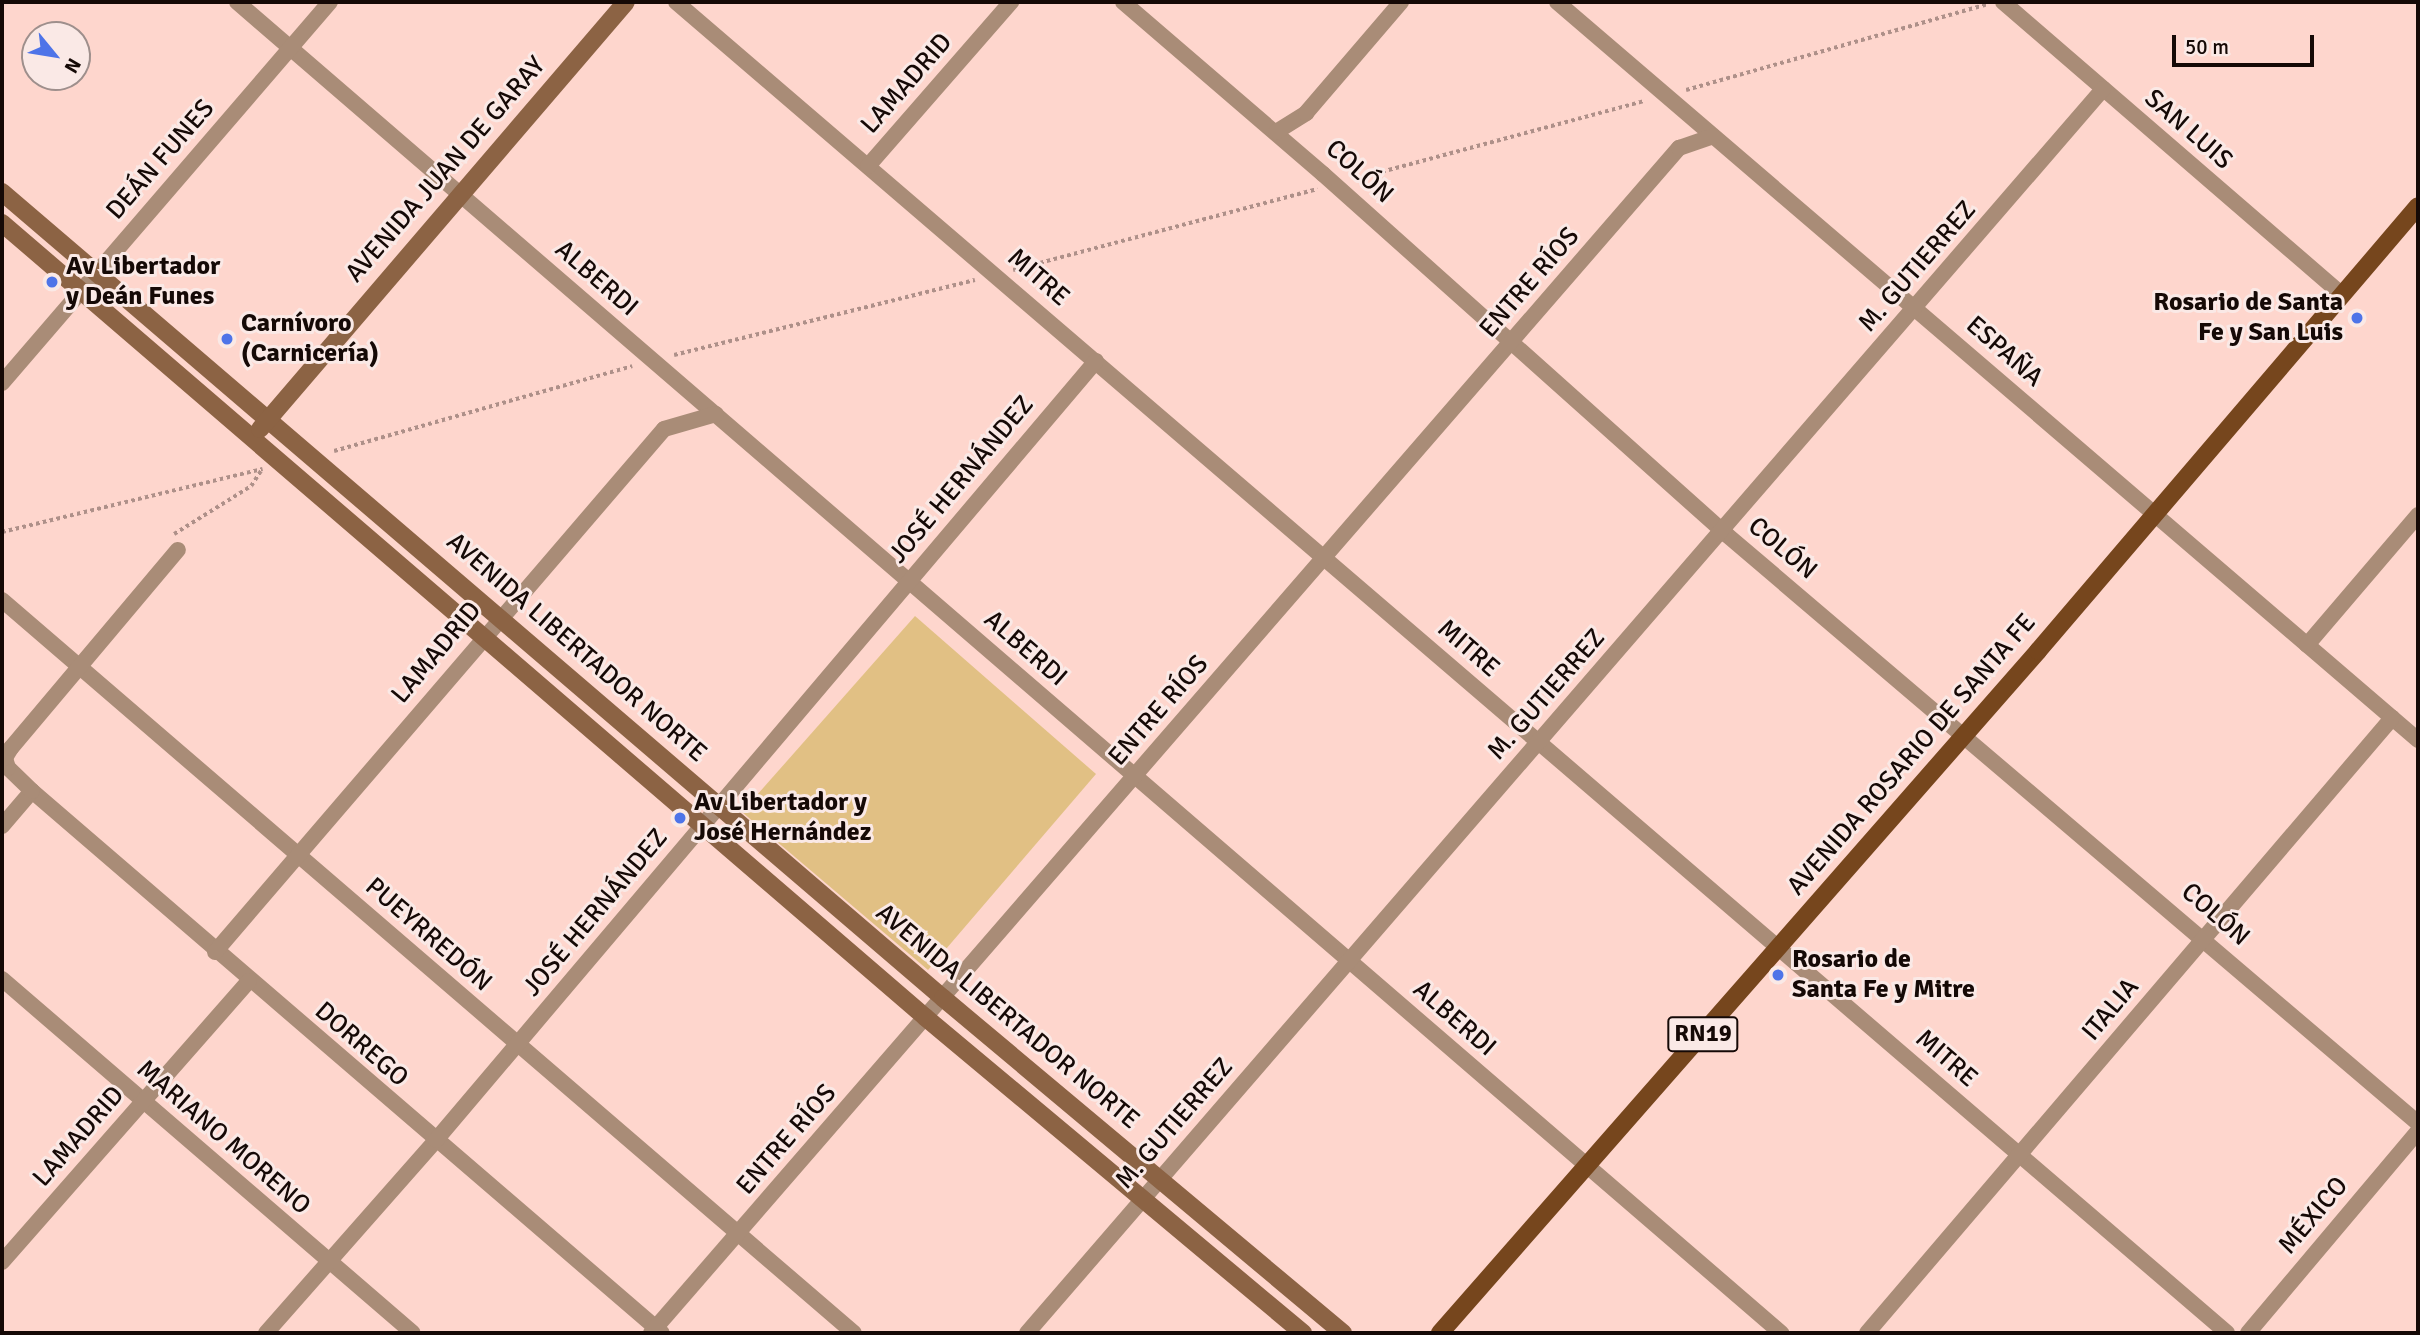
<!DOCTYPE html>
<meta charset="utf-8">
<style>
body{margin:0}
#map{position:relative;width:2420px;height:1335px;overflow:hidden;background:#fed6cd;font-family:Signika,sans-serif}
div>[style]{position:absolute}
.green>*{inset:0;background:#e1c084}
.path>*{height:3.5px;margin-top:-1.75px;transform-origin:0;background:repeating-linear-gradient(90deg,#ae9089 0 3.5px,transparent 0 7px)}
.street>*{height:16px;margin:-8px;padding:0 8px;transform-origin:8px;border-radius:8px;background:#a98c77}
.secondary>*{height:18px;margin:-9px;padding:0 9px;transform-origin:9px;border-radius:9px;background:#8c6344}
.primary>*{height:18px;margin:-9px;padding:0 9px;transform-origin:9px;border-radius:9px;background:#76461d}
.dots>*{width:19px;height:19px;translate:-50% -50%;box-sizing:border-box;border:4px solid #fae9e6;border-radius:50%}
span{translate:-50% -50%;white-space:nowrap;text-align:center;line-height:1.15;-webkit-text-stroke:6px #fae9e6;paint-order:stroke}
.shield-label span{padding:2px 5px;background:#fae9e6;border:2px solid;border-radius:5px;-webkit-text-stroke-width:0}
.shield-label{font-size:24px;color:#150906;font-weight:700}
.street-label{font-size:26px;color:#150906}
.poi-label{font-size:26px;color:#150906;font-weight:700}
.left{translate:0 -50%;text-align:left}
.right{translate:-100% -50%;text-align:right}
.frame{position:absolute;inset:0;border:4px solid #150906;pointer-events:none}
.north{position:absolute;left:21px;top:21px;width:70px;height:70px;box-sizing:border-box;background:#fae9e6;border:2px solid #9e8f8c;border-radius:50%;rotate:120deg;font-size:19px;font-weight:700;line-height:28px;text-align:center;color:#150906}
.north::after{content:'';display:block;margin:auto;width:24px;height:32px;background:#4e74e8;clip-path:polygon(50% 0,100% 100%,50% 72%,0 100%)}
.scale{position:absolute;left:2172px;top:35px;width:142px;height:32px;box-sizing:border-box;border:4px solid #150906;border-top:0;padding-left:9px;font-size:21px;line-height:24px;white-space:nowrap;color:#150906;-webkit-text-stroke:5px #fae9e6;paint-order:stroke}
</style>
<div id="map">
<div class="green">
<i style="clip-path:polygon(915px 616px,1096px 774px,928px 970px,742px 812px)"></i>
</div>
<div class="path">
<i style="left:1686px;top:90px;width:314px;rotate:-15.9deg"></i>
<i style="left:1355px;top:179px;width:300px;rotate:-15.1deg"></i>
<i style="left:1013px;top:270px;width:315px;rotate:-14.9deg"></i>
<i style="left:674px;top:355px;width:310px;rotate:-14deg"></i>
<i style="left:334px;top:451px;width:310px;rotate:-15.9deg"></i>
<i style="left:2px;top:532px;width:268px;rotate:-13.6deg"></i>
<i style="left:174px;top:534px;width:91px;rotate:-31.9deg"></i>
<i style="left:251px;top:486px;width:20px;rotate:-57deg"></i>
</div>
<div class="street">
<i style="left:237px;top:2px;width:2039px;rotate:40.76deg"></i>
<i style="left:676px;top:2px;width:2044px;rotate:40.63deg"></i>
<i style="left:1123px;top:2px;width:264px;rotate:40.7deg"></i>
<i style="left:1323px;top:174px;width:542px;rotate:41.78deg"></i>
<i style="left:1727px;top:535px;width:907px;rotate:40.4deg"></i>
<i style="left:1557px;top:2px;width:1134px;rotate:40.6deg"></i>
<i style="left:2003px;top:2px;width:448px;rotate:40.8deg"></i>
<i style="left:1276px;top:132px;width:36px;rotate:-32deg"></i>
<i style="left:1306px;top:113px;width:146px;rotate:-49.4deg"></i>
<i style="left:868px;top:166px;width:218px;rotate:-48.9deg"></i>
<i style="left:2px;top:383px;width:503px;rotate:-49.28deg"></i>
<i style="left:2px;top:600px;width:1124px;rotate:40.71deg"></i>
<i style="left:2307px;top:645px;width:171px;rotate:-49.5deg"></i>
<i style="left:32px;top:791px;width:831px;rotate:40.71deg"></i>
<i style="left:2px;top:826px;width:46px;rotate:-49.4deg"></i>
<i style="left:32px;top:791px;width:33px;rotate:-136deg"></i>
<i style="left:8px;top:768px;width:10px;rotate:-107deg"></i>
<i style="left:5px;top:758px;width:12px;rotate:-59deg"></i>
<i style="left:11px;top:748px;width:259px;rotate:-49.9deg"></i>
<i style="left:215px;top:952px;width:689px;rotate:-49.35deg"></i>
<i style="left:664px;top:429px;width:54px;rotate:-16.1deg"></i>
<i style="left:2px;top:979px;width:542px;rotate:40.74deg"></i>
<i style="left:2px;top:1262px;width:374px;rotate:-48.7deg"></i>
<i style="left:266px;top:1333px;width:257px;rotate:-48.6deg"></i>
<i style="left:436px;top:1140px;width:1021px;rotate:-49.73deg"></i>
<i style="left:651px;top:1333px;width:1569px;rotate:-49.06deg"></i>
<i style="left:1679px;top:148px;width:36px;rotate:-19deg"></i>
<i style="left:1027px;top:1333px;width:1645px;rotate:-49.14deg"></i>
<i style="left:1867px;top:1333px;width:809px;rotate:-49.51deg"></i>
<i style="left:2248px;top:1333px;width:264px;rotate:-49.9deg"></i>
</div>
<div class="secondary">
<i style="left:2px;top:192px;width:1239px;rotate:40.58deg"></i>
<i style="left:943px;top:998px;width:522px;rotate:39.95deg"></i>
<i style="left:2px;top:223px;width:1218px;rotate:40.7deg"></i>
<i style="left:925px;top:1017px;width:493px;rotate:39.9deg"></i>
<i style="left:260px;top:429px;width:562px;rotate:-49.4deg"></i>
</div>
<div class="primary">
<i style="left:1440px;top:1333px;width:907px;rotate:-48.75deg"></i>
<i style="left:2038px;top:651px;width:585px;rotate:-49.5deg"></i>
</div>
<div class="dots">
<i style="left:52px;top:282px;background:#4e74e8"></i>
<i style="left:2357px;top:318px;background:#4e74e8"></i>
<i style="left:227px;top:339px;background:#4e74e8"></i>
<i style="left:680px;top:818px;background:#4e74e8"></i>
<i style="left:1778px;top:975px;background:#4e74e8"></i>
</div>
<div class="shield-label">
<span style="left:1703px;top:1034px">RN19</span>
</div>
<div class="street-label">
<span style="left:907px;top:84px;rotate:-49deg">LAMADRID</span>
<span style="left:2188px;top:130px;rotate:41deg">SAN LUIS</span>
<span style="left:161px;top:160px;rotate:-49deg">DEÁN FUNES</span>
<span style="left:446px;top:170px;rotate:-49deg">AVENIDA JUAN DE GARAY</span>
<span style="left:1359px;top:172px;rotate:42deg">COLÓN</span>
<span style="left:1918px;top:267px;rotate:-49deg">M. GUTIERREZ</span>
<span style="left:1038px;top:278px;rotate:41deg">MITRE</span>
<span style="left:596px;top:279px;rotate:41deg">ALBERDI</span>
<span style="left:1530px;top:283px;rotate:-49deg">ENTRE RÍOS</span>
<span style="left:2004px;top:352px;rotate:41deg">ESPAÑA</span>
<span style="left:962px;top:480px;rotate:-50deg">JOSÉ HERNÁNDEZ</span>
<span style="left:1782px;top:549px;rotate:40deg">COLÓN</span>
<span style="left:576px;top:648px;rotate:41deg">AVENIDA LIBERTADOR NORTE</span>
<span style="left:1025px;top:649px;rotate:41deg">ALBERDI</span>
<span style="left:1468px;top:649px;rotate:41deg">MITRE</span>
<span style="left:437px;top:653px;rotate:-50deg">LAMADRID</span>
<span style="left:1547px;top:695px;rotate:-49deg">M. GUTIERREZ</span>
<span style="left:1159px;top:711px;rotate:-49deg">ENTRE RÍOS</span>
<span style="left:1912px;top:755px;rotate:-49deg">AVENIDA ROSARIO DE SANTA FE</span>
<span style="left:596px;top:913px;rotate:-50deg">JOSÉ HERNÁNDEZ</span>
<span style="left:2215px;top:915px;rotate:41deg">COLÓN</span>
<span style="left:428px;top:935px;rotate:41deg">PUEYRREDÓN</span>
<span style="left:2111px;top:1010px;rotate:-50deg">ITALIA</span>
<span style="left:1007px;top:1017px;rotate:40deg">AVENIDA LIBERTADOR NORTE</span>
<span style="left:1454px;top:1019px;rotate:41deg">ALBERDI</span>
<span style="left:361px;top:1045px;rotate:41deg">DORREGO</span>
<span style="left:1946px;top:1059px;rotate:41deg">MITRE</span>
<span style="left:1175px;top:1124px;rotate:-49deg">M. GUTIERREZ</span>
<span style="left:79px;top:1137px;rotate:-49deg">LAMADRID</span>
<span style="left:223px;top:1138px;rotate:41deg">MARIANO MORENO</span>
<span style="left:787px;top:1140px;rotate:-49deg">ENTRE RÍOS</span>
<span style="left:2314px;top:1216px;rotate:-50deg">MÉXICO</span>
</div>
<div class="poi-label">
<span class="left" style="left:66px;top:282px">Av Libertador<br>y Deán Funes</span>
<span class="right" style="left:2343px;top:318px">Rosario de Santa<br>Fe y San Luis</span>
<span class="left" style="left:241px;top:339px">Carnívoro<br>(Carnicería)</span>
<span class="left" style="left:694px;top:818px">Av Libertador y<br>José Hernández</span>
<span class="left" style="left:1792px;top:975px">Rosario de<br>Santa Fe y Mitre</span>
</div>
<div class="frame"></div>
<div class="north">N</div>
<div class="scale">50 m</div>
</div>
